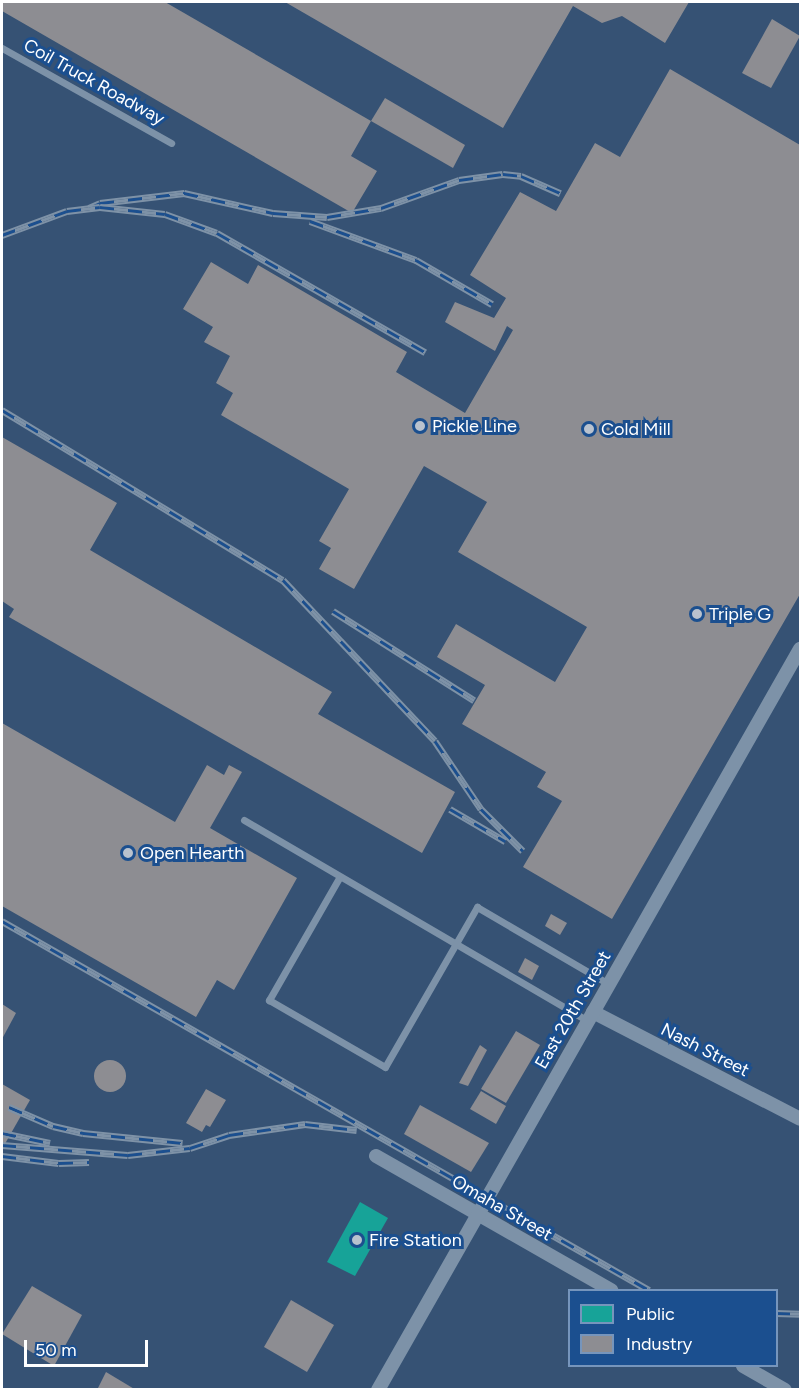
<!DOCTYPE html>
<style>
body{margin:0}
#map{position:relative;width:802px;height:1391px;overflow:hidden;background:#365274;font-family:Figtree,sans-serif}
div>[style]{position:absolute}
.public>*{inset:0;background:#17a398}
.industry>*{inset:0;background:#8d8d92}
.round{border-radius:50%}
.service>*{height:7px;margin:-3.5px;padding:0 3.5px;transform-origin:3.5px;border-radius:3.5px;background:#7d92a8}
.minor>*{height:14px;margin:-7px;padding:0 7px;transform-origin:7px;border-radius:7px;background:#7d92a8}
.rail>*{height:7px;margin-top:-3.5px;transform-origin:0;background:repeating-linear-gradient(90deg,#1b4f8f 0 14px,#7e92a7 0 28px);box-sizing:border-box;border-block:2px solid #7e92a7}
.dots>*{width:16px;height:16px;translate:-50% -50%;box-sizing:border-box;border:3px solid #1b4f8f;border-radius:50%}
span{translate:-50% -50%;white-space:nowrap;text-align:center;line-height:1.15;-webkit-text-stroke:6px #1b4f8f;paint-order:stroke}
.street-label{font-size:18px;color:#fff}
.poi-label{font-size:18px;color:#fff}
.left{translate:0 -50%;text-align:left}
.frame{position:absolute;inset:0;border:3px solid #fff;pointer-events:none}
.legend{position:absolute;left:568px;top:1289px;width:210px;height:78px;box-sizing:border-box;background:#1b4f8f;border:2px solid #7695bc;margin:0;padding:8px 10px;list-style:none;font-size:18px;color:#fff}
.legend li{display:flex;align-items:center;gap:12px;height:30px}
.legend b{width:30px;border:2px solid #7695bc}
.scale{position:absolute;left:24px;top:1340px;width:124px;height:27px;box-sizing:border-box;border:3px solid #fff;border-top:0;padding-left:8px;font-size:18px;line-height:21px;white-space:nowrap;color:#fff;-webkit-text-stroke:4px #1b4f8f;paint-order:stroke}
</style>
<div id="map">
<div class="public">
<i style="clip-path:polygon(360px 1202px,388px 1218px,355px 1276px,327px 1262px)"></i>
</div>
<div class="industry">
<i style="clip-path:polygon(2px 2px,165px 2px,371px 121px,351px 156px,377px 171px,352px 213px,2px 11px)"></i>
<i style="clip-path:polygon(285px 2px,689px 2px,665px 43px,622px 16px,602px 23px,573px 6px,503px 128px)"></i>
<i style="clip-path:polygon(772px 19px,800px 36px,771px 88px,742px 73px)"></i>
<i style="clip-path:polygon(670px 69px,800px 145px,800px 594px,612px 919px,523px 867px,562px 801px,537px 787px,546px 772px,462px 724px,485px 685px,437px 657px,456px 624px,555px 682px,587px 627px,458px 552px,487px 502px,424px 466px,354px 589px,319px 569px,331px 548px,319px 541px,349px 489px,221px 415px,233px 393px,216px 383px,230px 356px,204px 342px,213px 327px,183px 309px,211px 262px,248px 284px,258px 265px,407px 352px,396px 372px,465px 413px,513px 330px,507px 326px,495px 351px,445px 322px,455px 302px,494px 318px,506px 298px,470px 275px,520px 192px,556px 211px,595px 143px,620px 157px)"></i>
<i style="clip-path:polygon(385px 98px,465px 145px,453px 168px,371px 121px)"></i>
<i style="clip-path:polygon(2px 437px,117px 503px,90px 550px,332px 692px,318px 714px,455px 792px,422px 853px,9px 617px,14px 609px,2px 601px)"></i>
<i style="clip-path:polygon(2px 723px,175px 822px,207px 765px,224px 775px,229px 765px,242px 772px,210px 828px,297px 878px,234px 990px,217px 980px,196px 1017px,2px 906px)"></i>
<i style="clip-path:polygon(551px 914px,567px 923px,560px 935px,545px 926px)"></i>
<i style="clip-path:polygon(525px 958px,539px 966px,532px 980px,518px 972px)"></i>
<i style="clip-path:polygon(2px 1004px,16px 1013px,2px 1039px)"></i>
<i style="clip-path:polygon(516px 1031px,540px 1045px,506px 1103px,481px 1089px)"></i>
<i style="clip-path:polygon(480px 1045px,487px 1050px,468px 1086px,459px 1083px)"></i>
<i class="round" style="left:94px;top:1060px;width:32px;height:32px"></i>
<i style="clip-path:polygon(2px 1084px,30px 1100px,2px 1149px)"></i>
<i style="clip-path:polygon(206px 1089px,226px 1100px,210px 1127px,206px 1125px,202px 1132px,186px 1123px)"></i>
<i style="clip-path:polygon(481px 1091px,506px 1106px,496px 1124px,470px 1109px)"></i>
<i style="clip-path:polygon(420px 1105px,489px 1143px,471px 1172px,404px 1134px)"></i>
<i style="clip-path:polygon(32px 1286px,82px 1315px,54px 1366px,2px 1334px)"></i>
<i style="clip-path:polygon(291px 1300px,334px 1325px,307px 1372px,264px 1347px)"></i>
<i style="clip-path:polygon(106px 1372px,136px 1390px,97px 1390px)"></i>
</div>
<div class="service">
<i style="left:2px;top:48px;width:194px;rotate:29.3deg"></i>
<i style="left:244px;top:820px;width:398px;rotate:30.3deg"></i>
<i style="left:339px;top:878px;width:141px;rotate:119.8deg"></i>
<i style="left:269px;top:1000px;width:134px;rotate:30deg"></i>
<i style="left:385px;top:1067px;width:185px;rotate:-60.1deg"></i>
<i style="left:477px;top:907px;width:153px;rotate:30.3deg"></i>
</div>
<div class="minor">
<i style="left:593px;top:1012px;width:233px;rotate:27.3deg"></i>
<i style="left:376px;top:1156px;width:271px;rotate:29.7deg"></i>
<i style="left:743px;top:1366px;width:48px;rotate:29.7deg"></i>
<i style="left:378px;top:1390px;width:853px;rotate:-60.34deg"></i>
</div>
<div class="rail">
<i style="left:89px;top:208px;width:12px;rotate:-24deg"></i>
<i style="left:100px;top:203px;width:85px;rotate:-6.8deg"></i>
<i style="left:184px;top:193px;width:91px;rotate:12.7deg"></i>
<i style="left:273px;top:213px;width:54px;rotate:4.2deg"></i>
<i style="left:327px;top:217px;width:55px;rotate:-9.5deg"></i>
<i style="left:381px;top:208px;width:83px;rotate:-19.7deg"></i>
<i style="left:459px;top:180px;width:44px;rotate:-7.8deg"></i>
<i style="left:503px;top:174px;width:18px;rotate:6deg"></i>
<i style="left:521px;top:176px;width:43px;rotate:23.6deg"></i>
<i style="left:310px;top:221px;width:113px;rotate:20.2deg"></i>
<i style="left:416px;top:260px;width:88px;rotate:30.1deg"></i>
<i style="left:2px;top:235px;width:69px;rotate:-20.3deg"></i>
<i style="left:67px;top:211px;width:33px;rotate:-7deg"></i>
<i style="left:100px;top:207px;width:65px;rotate:6.1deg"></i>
<i style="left:165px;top:214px;width:55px;rotate:20.1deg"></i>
<i style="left:217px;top:233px;width:240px;rotate:29.8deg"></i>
<i style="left:2px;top:410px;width:328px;rotate:31.2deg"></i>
<i style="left:283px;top:580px;width:221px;rotate:46.6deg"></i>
<i style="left:435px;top:741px;width:82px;rotate:55.9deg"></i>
<i style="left:481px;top:809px;width:59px;rotate:45deg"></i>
<i style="left:333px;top:611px;width:167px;rotate:32.3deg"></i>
<i style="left:450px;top:809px;width:64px;rotate:30.2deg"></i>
<i style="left:2px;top:921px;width:745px;rotate:29.7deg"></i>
<i style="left:9px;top:1107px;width:48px;rotate:23.4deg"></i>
<i style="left:53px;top:1126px;width:31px;rotate:13deg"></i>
<i style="left:83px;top:1133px;width:100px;rotate:5.7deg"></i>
<i style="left:2px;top:1133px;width:49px;rotate:11.8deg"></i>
<i style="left:2px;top:1145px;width:126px;rotate:4.5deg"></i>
<i style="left:128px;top:1155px;width:62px;rotate:-6.4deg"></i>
<i style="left:190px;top:1148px;width:41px;rotate:-18.4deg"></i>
<i style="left:229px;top:1135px;width:77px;rotate:-8.2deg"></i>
<i style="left:305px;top:1124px;width:52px;rotate:6.6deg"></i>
<i style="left:2px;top:1156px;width:57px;rotate:7deg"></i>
<i style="left:59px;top:1163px;width:30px;rotate:-2deg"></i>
<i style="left:776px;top:1313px;width:24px;rotate:2deg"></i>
</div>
<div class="dots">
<i style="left:420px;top:426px;background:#b9c2ce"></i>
<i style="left:589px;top:429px;background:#b9c2ce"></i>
<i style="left:697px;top:614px;background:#b9c2ce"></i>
<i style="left:128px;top:853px;background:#b9c2ce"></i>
<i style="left:357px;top:1240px;background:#b9c2ce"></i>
</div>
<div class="street-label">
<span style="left:94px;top:82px;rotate:29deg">Coil Truck Roadway</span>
<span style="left:573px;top:1010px;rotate:-60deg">East 20th Street</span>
<span style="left:705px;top:1050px;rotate:27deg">Nash Street</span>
<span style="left:502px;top:1208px;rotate:30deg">Omaha Street</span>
</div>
<div class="poi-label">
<span class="left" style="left:432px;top:426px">Pickle Line</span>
<span class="left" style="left:601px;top:429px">Cold Mill</span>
<span class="left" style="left:709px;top:614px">Triple G</span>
<span class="left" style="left:140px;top:853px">Open Hearth</span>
<span class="left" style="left:369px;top:1240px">Fire Station</span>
</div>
<div class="frame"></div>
<ul class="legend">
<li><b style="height:16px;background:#17a398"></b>Public</li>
<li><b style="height:16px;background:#8d8d92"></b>Industry</li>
</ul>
<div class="scale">50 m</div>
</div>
